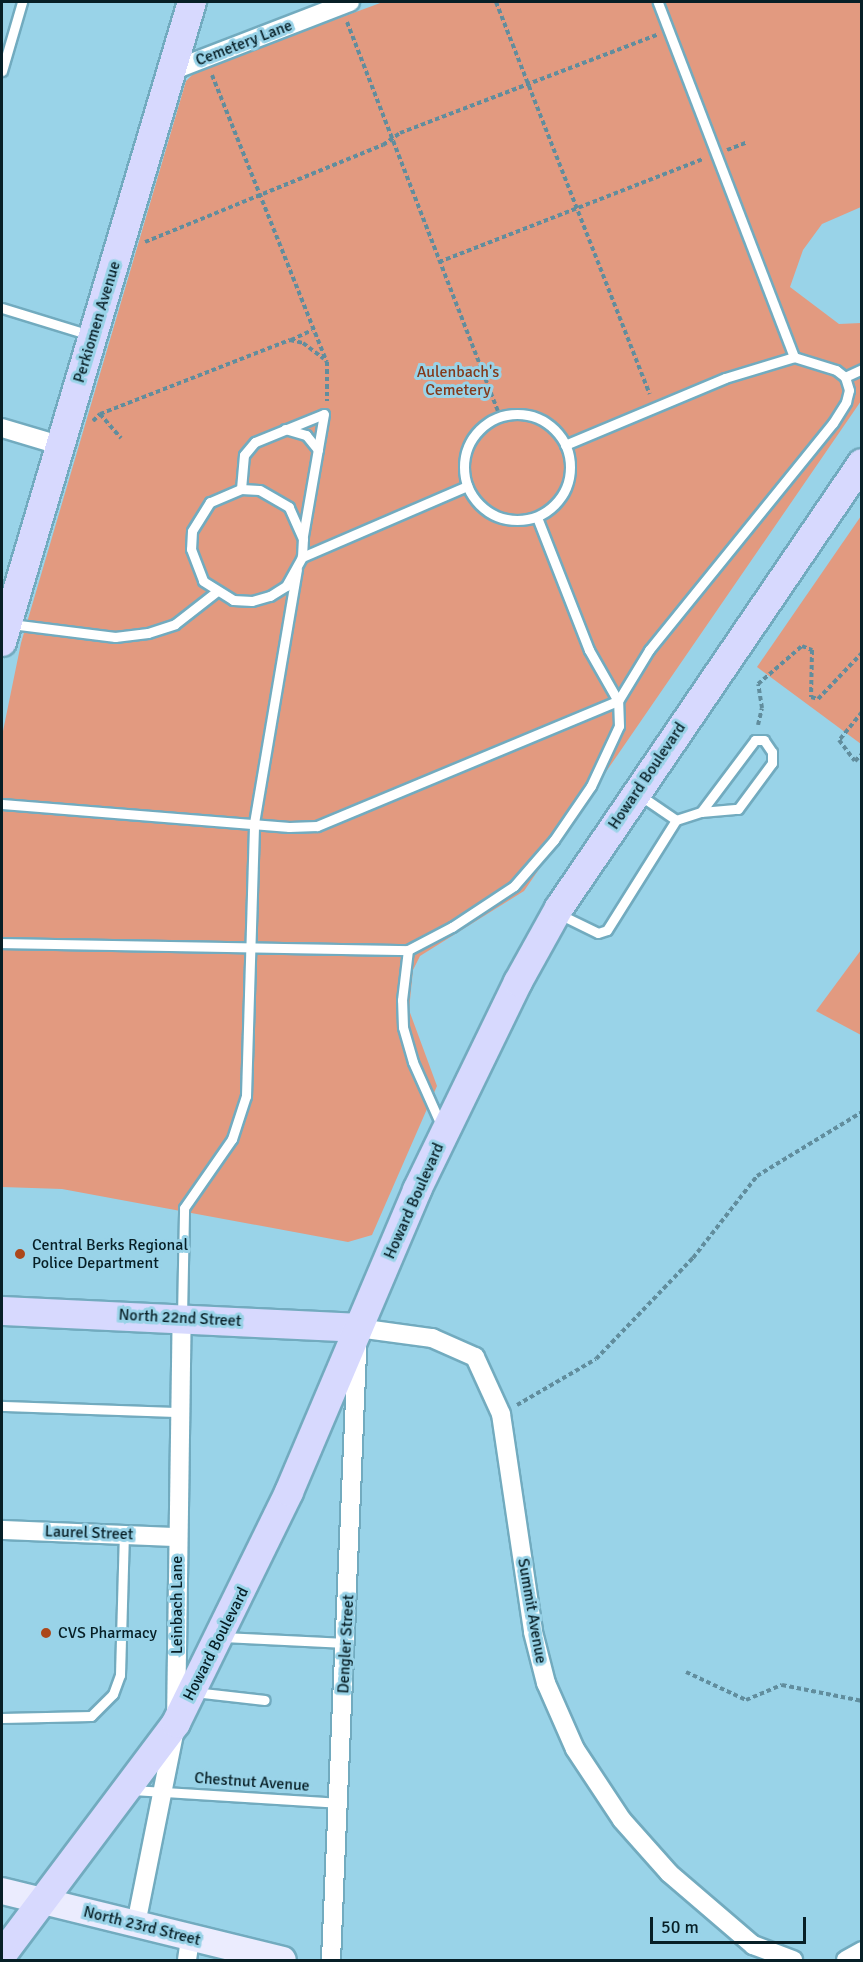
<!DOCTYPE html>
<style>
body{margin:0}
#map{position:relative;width:863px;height:1962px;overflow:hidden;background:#99d3e8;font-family:Signika,sans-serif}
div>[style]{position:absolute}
.green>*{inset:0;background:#e29a80}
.path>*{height:4px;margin-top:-2px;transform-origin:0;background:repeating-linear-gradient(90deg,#618d9d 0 4.5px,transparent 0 7.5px)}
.roads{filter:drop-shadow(2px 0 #72abbf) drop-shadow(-2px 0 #72abbf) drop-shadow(0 2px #72abbf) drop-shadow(0 -2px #72abbf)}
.lane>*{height:9px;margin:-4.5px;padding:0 4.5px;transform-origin:4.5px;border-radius:4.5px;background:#fff}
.lane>.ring{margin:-4.5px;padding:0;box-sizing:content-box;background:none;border:9px solid #fff;border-radius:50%}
.street>*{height:18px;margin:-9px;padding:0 9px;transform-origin:9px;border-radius:9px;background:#fff}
.secondary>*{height:26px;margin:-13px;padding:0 13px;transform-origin:13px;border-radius:13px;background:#ebecfe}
.primary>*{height:28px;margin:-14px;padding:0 14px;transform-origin:14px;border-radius:14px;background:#d7d9fe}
.dots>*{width:16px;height:16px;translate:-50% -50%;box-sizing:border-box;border:3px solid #99d3e8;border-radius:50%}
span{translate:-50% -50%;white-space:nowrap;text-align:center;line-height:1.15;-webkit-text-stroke:6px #99d3e8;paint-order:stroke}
.street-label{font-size:16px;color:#071f26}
.park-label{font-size:16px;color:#843a1c}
.poi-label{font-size:16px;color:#071f26}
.left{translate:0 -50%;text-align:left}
.frame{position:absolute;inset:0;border:3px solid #071f26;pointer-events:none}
.scale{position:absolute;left:650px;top:1917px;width:156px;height:27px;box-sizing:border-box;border:3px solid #071f26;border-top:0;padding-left:8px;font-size:18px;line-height:21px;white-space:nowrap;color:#071f26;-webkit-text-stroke:4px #99d3e8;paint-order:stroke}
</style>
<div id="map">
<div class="green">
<i style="clip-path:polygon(383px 2px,861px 2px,861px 207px,822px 224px,803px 250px,790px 287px,839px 324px,861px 323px,861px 401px,524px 891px,420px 956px,413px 970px,409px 1010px,437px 1086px,372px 1235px,348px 1242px,62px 1189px,2px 1187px,2px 736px,21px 643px,186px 81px,196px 71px)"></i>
<i style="clip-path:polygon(861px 516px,861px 744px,757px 667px)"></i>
<i style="clip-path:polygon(861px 950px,861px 1035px,816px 1011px)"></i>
</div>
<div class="path">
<i style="left:496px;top:2px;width:421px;rotate:68.6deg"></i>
<i style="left:347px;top:22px;width:423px;rotate:68.8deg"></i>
<i style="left:212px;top:75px;width:309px;rotate:68.2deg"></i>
<i style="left:327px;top:362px;width:39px;rotate:90deg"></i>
<i style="left:727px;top:150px;width:22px;rotate:-21deg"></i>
<i style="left:145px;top:242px;width:257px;rotate:-22.2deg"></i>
<i style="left:383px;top:145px;width:21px;rotate:-35deg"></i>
<i style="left:400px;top:133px;width:275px;rotate:-20.9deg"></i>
<i style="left:439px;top:262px;width:283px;rotate:-21.3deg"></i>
<i style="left:291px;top:340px;width:23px;rotate:-25deg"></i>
<i style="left:100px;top:414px;width:32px;rotate:49deg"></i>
<i style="left:93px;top:421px;width:10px;rotate:-45deg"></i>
<i style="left:100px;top:414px;width:204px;rotate:-21.3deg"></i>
<i style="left:290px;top:340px;width:13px;rotate:13deg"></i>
<i style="left:303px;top:343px;width:26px;rotate:37deg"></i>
<i style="left:862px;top:712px;width:36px;rotate:129deg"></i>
<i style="left:839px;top:740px;width:26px;rotate:53deg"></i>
<i style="left:855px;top:761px;width:10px;rotate:-45deg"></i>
<i style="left:758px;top:725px;width:17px;rotate:-77deg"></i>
<i style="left:762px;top:708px;width:24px;rotate:-99deg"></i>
<i style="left:758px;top:684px;width:58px;rotate:-40.8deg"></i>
<i style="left:802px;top:646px;width:11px;rotate:22deg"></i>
<i style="left:812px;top:650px;width:47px;rotate:91.2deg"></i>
<i style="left:811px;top:697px;width:7px;rotate:16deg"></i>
<i style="left:818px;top:699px;width:64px;rotate:-46.3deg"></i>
<i style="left:517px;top:1405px;width:91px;rotate:-30.2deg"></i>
<i style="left:596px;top:1359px;width:140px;rotate:-46.2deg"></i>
<i style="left:693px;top:1258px;width:104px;rotate:-52deg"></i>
<i style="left:757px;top:1176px;width:123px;rotate:-31.4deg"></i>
<i style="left:686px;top:1672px;width:66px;rotate:25deg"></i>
<i style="left:746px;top:1700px;width:39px;rotate:-23deg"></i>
<i style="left:782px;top:1685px;width:82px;rotate:11.3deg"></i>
</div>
<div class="roads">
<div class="lane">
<i style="left:2px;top:71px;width:72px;rotate:-73.8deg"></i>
<i style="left:2px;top:308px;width:92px;rotate:17.1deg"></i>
<i style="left:845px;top:377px;width:19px;rotate:-25deg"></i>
<i class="ring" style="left:464px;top:414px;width:97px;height:97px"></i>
<i style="left:285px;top:429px;width:22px;rotate:16deg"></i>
<i style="left:306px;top:435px;width:19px;rotate:51deg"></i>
<i style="left:565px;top:445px;width:173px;rotate:-22.7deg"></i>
<i style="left:725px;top:378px;width:72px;rotate:-16.9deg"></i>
<i style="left:794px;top:357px;width:380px;rotate:-111deg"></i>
<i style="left:241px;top:489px;width:34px;rotate:-85deg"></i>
<i style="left:244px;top:455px;width:17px;rotate:-50deg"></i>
<i style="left:255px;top:442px;width:74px;rotate:-22.1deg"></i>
<i style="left:324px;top:414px;width:124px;rotate:99.8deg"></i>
<i style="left:302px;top:557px;width:18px;rotate:-87deg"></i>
<i style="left:303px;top:539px;width:35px;rotate:-114deg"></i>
<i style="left:289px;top:507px;width:34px;rotate:-150deg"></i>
<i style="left:259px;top:490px;width:18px;rotate:-177deg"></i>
<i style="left:241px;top:489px;width:34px;rotate:157deg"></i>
<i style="left:210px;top:502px;width:34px;rotate:122deg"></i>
<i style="left:192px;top:531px;width:18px;rotate:93deg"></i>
<i style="left:191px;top:549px;width:34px;rotate:69deg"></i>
<i style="left:203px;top:581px;width:36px;rotate:32deg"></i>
<i style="left:233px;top:600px;width:19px;rotate:3deg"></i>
<i style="left:252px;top:601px;width:19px;rotate:-16deg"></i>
<i style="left:270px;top:596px;width:19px;rotate:-32deg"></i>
<i style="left:286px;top:586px;width:33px;rotate:-61deg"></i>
<i style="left:302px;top:557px;width:180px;rotate:-23.3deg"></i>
<i style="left:11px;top:624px;width:105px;rotate:7.1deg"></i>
<i style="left:115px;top:637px;width:33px;rotate:-7deg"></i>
<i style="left:148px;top:633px;width:28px;rotate:-18deg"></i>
<i style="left:175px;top:624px;width:52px;rotate:-38deg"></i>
<i style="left:641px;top:796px;width:42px;rotate:34.4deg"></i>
<i style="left:2px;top:804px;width:288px;rotate:4.6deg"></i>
<i style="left:289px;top:827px;width:28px;rotate:-2deg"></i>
<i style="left:317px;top:826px;width:326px;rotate:-22.6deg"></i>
<i style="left:618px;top:701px;width:59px;rotate:-119.6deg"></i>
<i style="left:589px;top:650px;width:143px;rotate:-111.4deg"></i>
<i style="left:559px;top:914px;width:43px;rotate:26deg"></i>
<i style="left:598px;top:933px;width:9px;rotate:-18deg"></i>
<i style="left:607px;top:930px;width:130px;rotate:-57.9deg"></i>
<i style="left:676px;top:820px;width:26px;rotate:-18deg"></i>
<i style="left:701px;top:812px;width:37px;rotate:-5deg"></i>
<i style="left:738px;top:809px;width:57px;rotate:-53.5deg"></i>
<i style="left:772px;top:763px;width:11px;rotate:-90deg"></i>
<i style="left:772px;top:752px;width:14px;rotate:-124deg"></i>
<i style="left:764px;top:740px;width:9px;rotate:180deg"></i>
<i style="left:755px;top:740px;width:90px;rotate:126.9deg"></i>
<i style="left:2px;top:943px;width:406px;rotate:1deg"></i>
<i style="left:441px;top:1125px;width:69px;rotate:-114deg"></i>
<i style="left:413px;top:1062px;width:36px;rotate:-106deg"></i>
<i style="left:403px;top:1027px;width:27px;rotate:-92deg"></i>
<i style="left:402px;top:1000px;width:50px;rotate:-83.2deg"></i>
<i style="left:408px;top:950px;width:50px;rotate:-27.6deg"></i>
<i style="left:452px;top:927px;width:74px;rotate:-33.5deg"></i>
<i style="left:514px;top:886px;width:61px;rotate:-49deg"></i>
<i style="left:554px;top:840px;width:65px;rotate:-55.6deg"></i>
<i style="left:591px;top:786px;width:66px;rotate:-65deg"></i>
<i style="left:619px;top:726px;width:25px;rotate:-92deg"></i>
<i style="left:618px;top:701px;width:60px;rotate:-58.7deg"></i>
<i style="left:649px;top:650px;width:292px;rotate:-51deg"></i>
<i style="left:833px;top:423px;width:25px;rotate:-58deg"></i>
<i style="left:846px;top:402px;width:12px;rotate:-76deg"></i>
<i style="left:849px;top:390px;width:14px;rotate:-107deg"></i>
<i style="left:845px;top:377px;width:11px;rotate:-142deg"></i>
<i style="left:836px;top:370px;width:44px;rotate:-162.8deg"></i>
<i style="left:182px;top:1317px;width:109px;rotate:-88.9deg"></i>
<i style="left:184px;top:1208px;width:84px;rotate:-55.2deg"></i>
<i style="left:232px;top:1139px;width:45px;rotate:-72deg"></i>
<i style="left:246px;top:1096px;width:273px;rotate:-88.3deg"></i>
<i style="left:254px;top:823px;width:257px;rotate:-80.4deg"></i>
<i style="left:2px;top:1406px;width:176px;rotate:2deg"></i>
<i style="left:223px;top:1637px;width:123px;rotate:2.8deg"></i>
<i style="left:194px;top:1692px;width:71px;rotate:6.4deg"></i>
<i style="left:2px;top:1718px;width:89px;rotate:-1.3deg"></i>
<i style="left:91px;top:1716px;width:31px;rotate:-45deg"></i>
<i style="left:113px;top:1694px;width:20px;rotate:-70deg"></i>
<i style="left:120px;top:1675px;width:140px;rotate:-88.4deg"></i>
<i style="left:133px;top:1790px;width:204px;rotate:3.6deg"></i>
</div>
<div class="street">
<i style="left:171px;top:71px;width:192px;rotate:-21.1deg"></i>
<i style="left:2px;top:428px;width:59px;rotate:16.6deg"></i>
<i style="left:2px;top:1530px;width:175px;rotate:2.3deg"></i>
<i style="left:136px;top:1924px;width:205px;rotate:-78.7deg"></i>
<i style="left:176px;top:1723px;width:406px;rotate:-89.2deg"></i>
<i style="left:187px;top:1960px;width:21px;rotate:-82deg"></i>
<i style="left:331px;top:1960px;width:633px;rotate:-87.55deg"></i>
<i style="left:358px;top:1328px;width:75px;rotate:7.7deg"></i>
<i style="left:432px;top:1338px;width:47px;rotate:23.8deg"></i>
<i style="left:475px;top:1357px;width:63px;rotate:65.5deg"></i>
<i style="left:501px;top:1414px;width:220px;rotate:81.6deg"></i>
<i style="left:533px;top:1632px;width:53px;rotate:75.7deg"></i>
<i style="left:546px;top:1683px;width:72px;rotate:66.3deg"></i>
<i style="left:575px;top:1749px;width:85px;rotate:56.5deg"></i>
<i style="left:622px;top:1820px;width:71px;rotate:48.4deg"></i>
<i style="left:669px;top:1873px;width:111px;rotate:40.6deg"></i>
<i style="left:753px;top:1945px;width:43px;rotate:20.6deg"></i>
<i style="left:846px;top:1960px;width:18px;rotate:-29deg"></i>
</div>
<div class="secondary">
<i style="left:2px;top:1891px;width:289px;rotate:13.8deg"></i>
</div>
<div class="primary">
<i style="left:2px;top:642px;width:668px;rotate:-73.47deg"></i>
<i style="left:2px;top:1311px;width:356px;rotate:2.7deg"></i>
<i style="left:2px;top:1955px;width:290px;rotate:-53.1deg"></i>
<i style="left:176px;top:1723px;width:257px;rotate:-63.9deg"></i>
<i style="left:289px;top:1492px;width:328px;rotate:-67deg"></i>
<i style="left:417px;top:1190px;width:231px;rotate:-64.1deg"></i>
<i style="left:518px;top:982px;width:85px;rotate:-61deg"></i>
<i style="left:559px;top:908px;width:538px;rotate:-55.75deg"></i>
</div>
</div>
<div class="dots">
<i style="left:20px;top:1254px;background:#ac471a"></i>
<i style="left:46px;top:1633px;background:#ac471a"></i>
</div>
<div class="street-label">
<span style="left:244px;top:43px;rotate:-21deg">Cemetery Lane</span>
<span style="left:97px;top:322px;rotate:-73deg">Perkiomen Avenue</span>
<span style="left:647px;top:776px;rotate:-56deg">Howard Boulevard</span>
<span style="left:414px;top:1201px;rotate:-66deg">Howard Boulevard</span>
<span style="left:180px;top:1318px;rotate:3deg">North 22nd Street</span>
<span style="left:89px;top:1533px;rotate:2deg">Laurel Street</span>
<span style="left:177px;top:1605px;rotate:-90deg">Leinbach Lane</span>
<span style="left:532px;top:1611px;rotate:80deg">Summit Avenue</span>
<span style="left:216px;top:1644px;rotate:-63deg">Howard Boulevard</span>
<span style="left:346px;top:1644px;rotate:-87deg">Dengler Street</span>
<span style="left:252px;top:1782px;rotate:4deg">Chestnut Avenue</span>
<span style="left:142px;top:1926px;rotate:14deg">North 23rd Street</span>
</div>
<div class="park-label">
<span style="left:458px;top:381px">Aulenbach's<br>Cemetery</span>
</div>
<div class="poi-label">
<span class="left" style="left:32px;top:1254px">Central Berks Regional<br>Police Department</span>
<span class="left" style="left:58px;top:1633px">CVS Pharmacy</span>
</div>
<div class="frame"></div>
<div class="scale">50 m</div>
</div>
